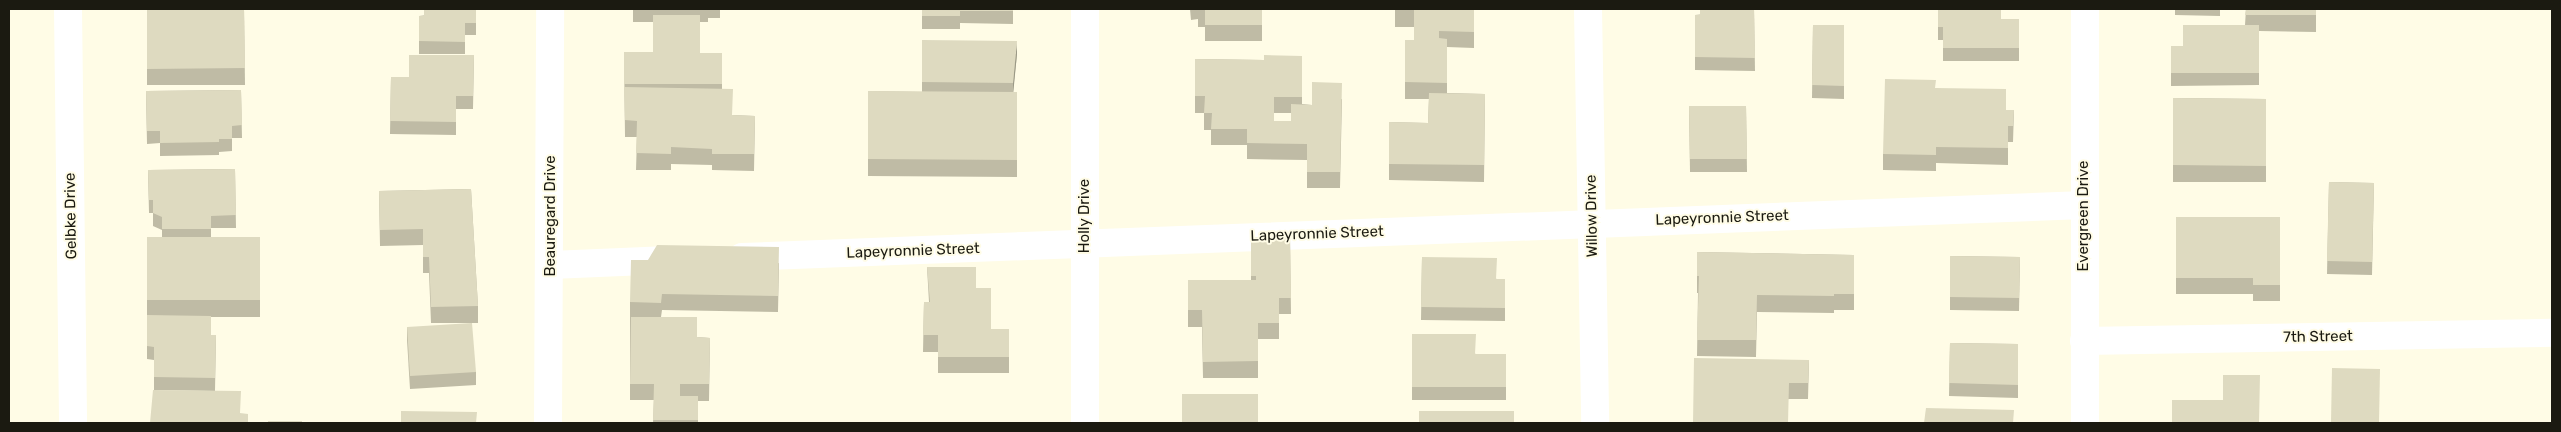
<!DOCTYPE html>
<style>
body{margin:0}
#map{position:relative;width:2561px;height:432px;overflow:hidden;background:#fffce6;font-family:Rubik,sans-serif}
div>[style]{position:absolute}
.street>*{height:28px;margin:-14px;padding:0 14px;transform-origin:14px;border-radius:14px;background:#fff}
.wall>*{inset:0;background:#bfbba5}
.shaded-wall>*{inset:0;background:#9b9986}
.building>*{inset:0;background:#dedac0}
span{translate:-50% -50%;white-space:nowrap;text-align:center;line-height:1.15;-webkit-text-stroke:4px #fffce6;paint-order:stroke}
.street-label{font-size:15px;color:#1b1a11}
.frame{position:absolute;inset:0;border:10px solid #1b1a11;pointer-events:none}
</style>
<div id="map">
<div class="street">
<i style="left:68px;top:9px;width:414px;rotate:89.3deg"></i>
<i style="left:1085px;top:9px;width:414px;rotate:90deg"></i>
<i style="left:1588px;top:9px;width:414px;rotate:89deg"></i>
<i style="left:742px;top:257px;width:1343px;rotate:-2.22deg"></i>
<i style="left:551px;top:265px;width:118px;rotate:-2.4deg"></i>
<i style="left:2084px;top:341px;width:468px;rotate:-1deg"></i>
<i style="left:548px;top:423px;width:414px;rotate:-89.7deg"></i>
<i style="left:2085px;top:423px;width:414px;rotate:-90deg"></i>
</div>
<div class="wall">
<i style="clip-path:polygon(147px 9px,244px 9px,245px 85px,147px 85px)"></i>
<i style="clip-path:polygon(476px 9px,476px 35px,465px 35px,465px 54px,419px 54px,419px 16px)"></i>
<i style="clip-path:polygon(633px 9px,720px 9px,720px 18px,708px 18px,708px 22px,700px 22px,700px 53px,722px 53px,722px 89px,732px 115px,755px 116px,754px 171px,712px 170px,712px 165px,671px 164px,671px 170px,636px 170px,637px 137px,625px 137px,624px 52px,653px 52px,653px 22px,633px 22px)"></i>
<i style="clip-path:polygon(922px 9px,1013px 9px,1013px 24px,960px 23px,960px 29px,922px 29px)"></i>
<i style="clip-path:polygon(1190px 9px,1262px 9px,1262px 41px,1205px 41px,1205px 27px,1198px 27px,1198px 19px,1191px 20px)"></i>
<i style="clip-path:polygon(1395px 9px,1474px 9px,1474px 48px,1447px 47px,1447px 93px,1485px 94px,1484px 182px,1389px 180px,1389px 122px,1428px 123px,1429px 99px,1405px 99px,1405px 40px,1414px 40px,1414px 27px,1395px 27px)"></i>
<i style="clip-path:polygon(1754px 9px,1755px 71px,1695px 70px,1695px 15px)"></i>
<i style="clip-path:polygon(1938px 9px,2001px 19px,2019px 19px,2019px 61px,1943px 61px,1943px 40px,1938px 40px)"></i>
<i style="clip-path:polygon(2175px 9px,2220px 9px,2220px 16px,2175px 15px)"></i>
<i style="clip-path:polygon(2246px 9px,2316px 9px,2316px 32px,2259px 31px,2259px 85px,2171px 86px,2171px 46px,2183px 46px,2245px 25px)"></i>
<i style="clip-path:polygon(1813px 25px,1844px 25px,1844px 99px,1812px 98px)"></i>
<i style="clip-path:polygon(922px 40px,1017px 54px,1013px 92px,1017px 92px,1017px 177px,868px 176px,868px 91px,922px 92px)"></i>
<i style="clip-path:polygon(474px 55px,473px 109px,456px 109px,456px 135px,390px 134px,391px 77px,409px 77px)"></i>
<i style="clip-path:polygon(evenodd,1302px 56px,1302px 104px,1312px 105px,1342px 99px,1340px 188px,1307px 188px,1307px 160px,1247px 159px,1247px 145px,1211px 145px,1211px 130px,1204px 130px,1204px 113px,1195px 113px,1195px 59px,1264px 60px,1302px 56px,1274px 113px,1291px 113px,1291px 121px,1274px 121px,1274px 113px)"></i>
<i style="clip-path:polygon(1936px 88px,2006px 110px,2014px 110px,2013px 142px,2008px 142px,2008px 165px,1936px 163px,1936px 171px,1883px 170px,1883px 154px)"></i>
<i style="clip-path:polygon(241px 90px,242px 138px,232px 138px,232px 151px,219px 152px,219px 155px,160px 156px,160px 143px,147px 144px,146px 91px)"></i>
<i style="clip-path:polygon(2173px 98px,2266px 99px,2266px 182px,2173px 182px)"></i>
<i style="clip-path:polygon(1689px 106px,1746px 106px,1747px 172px,1690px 172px)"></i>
<i style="clip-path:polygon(235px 169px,236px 228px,211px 228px,211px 237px,260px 237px,260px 317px,211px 317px,211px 335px,216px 335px,215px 391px,154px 390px,154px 360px,147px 359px,147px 237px,162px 237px,162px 230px,153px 226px,153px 213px,149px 213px,148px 170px)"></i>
<i style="clip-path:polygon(2329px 182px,2374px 183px,2372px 275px,2327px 274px)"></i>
<i style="clip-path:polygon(471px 189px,478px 306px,478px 323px,431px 323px,429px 273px,423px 273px,423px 245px,380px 246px,379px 191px)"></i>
<i style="clip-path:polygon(2176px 217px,2280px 217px,2280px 301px,2253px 301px,2253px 294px,2176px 294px)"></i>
<i style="clip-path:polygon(1251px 237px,1290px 237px,1291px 314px,1279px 314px,1279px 339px,1258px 339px,1258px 378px,1203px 378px,1202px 327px,1188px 327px,1188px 280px,1251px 280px)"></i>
<i style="clip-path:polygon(1697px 252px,1854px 255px,1854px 310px,1834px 310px,1834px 313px,1757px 312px,1756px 357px,1697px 356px,1698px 293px,1697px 293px)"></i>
<i style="clip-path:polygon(1950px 256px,2020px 257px,2019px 311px,1950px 310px)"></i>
<i style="clip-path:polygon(1422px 257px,1497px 279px,1505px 279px,1505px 321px,1421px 320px)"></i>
<i style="clip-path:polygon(779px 263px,778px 312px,662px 310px,661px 317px,697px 337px,710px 338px,709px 401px,698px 401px,698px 423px,653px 423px,654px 400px,630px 400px,630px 302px)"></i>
<i style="clip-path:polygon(927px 267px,976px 288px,991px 329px,1009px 329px,1009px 373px,938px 373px,938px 352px,923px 352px,924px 302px,929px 302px)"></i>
<i style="clip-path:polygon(407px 327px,476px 372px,476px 385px,410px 389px,407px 340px)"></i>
<i style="clip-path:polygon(1412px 334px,1476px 354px,1506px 354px,1506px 400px,1412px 400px)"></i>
<i style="clip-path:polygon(1950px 343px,2018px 344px,2018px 398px,1949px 396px)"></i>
<i style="clip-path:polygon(1809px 360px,1808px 399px,1789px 399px,1693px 423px)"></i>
</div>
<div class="shaded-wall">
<i style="clip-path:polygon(1017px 41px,1017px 54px,1013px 95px,1013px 83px)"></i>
</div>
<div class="building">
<i style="clip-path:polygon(147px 9px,244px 9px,245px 68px,147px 69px)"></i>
<i style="clip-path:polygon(424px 9px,476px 9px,476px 23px,465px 23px,465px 42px,419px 41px,419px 16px,424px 16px)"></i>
<i style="clip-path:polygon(922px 9px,1013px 9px,1013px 11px,960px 11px,960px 16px,922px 16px)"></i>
<i style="clip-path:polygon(1198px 9px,1262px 9px,1262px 25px,1205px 25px,1205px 10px,1198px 10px)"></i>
<i style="clip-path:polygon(1395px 9px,1474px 9px,1474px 32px,1439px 31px,1439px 38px,1447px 39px,1447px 83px,1405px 82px,1405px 40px,1414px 40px,1414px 10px,1395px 10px)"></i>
<i style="clip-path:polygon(1700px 9px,1754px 9px,1755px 58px,1695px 57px,1695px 15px,1700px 15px)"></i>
<i style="clip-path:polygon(1938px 9px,2001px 9px,2001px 19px,2019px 19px,2019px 48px,1943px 48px,1943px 27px,1938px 27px)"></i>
<i style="clip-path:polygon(2246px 9px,2316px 9px,2316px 15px,2245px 15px)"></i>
<i style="clip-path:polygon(653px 15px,700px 15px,700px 53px,722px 53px,722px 84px,624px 84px,624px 52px,653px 52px)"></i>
<i style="clip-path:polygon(1813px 25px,1844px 25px,1844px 86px,1812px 85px)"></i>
<i style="clip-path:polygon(2183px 25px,2259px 25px,2259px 73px,2171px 73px,2171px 46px,2183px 46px)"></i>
<i style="clip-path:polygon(922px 40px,1017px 41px,1013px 83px,922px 82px)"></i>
<i style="clip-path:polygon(409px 55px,474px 55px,473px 96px,456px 96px,456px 122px,390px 121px,391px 77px,409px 77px)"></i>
<i style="clip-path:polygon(1264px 55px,1302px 56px,1302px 97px,1274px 97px,1274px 121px,1291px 121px,1291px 104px,1312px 105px,1312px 82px,1342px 83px,1340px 172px,1307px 172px,1307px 144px,1247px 143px,1247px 129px,1211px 129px,1212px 113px,1204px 113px,1205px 96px,1195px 96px,1195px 59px,1264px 60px)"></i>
<i style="clip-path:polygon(1885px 79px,1936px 80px,1935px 88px,2006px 89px,2006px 110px,2014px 110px,2013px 126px,2008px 126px,2008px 148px,1936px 147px,1936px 155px,1883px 154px)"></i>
<i style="clip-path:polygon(624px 87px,733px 89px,732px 115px,755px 116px,754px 154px,712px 154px,712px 149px,671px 147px,671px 154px,636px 153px,637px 121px,625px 120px)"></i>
<i style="clip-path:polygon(241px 90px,242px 125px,232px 126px,232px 139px,219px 139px,219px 142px,160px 143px,160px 131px,147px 131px,146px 91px)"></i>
<i style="clip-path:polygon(868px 91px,1017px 92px,1017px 160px,868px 159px)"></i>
<i style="clip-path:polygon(1429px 93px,1485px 94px,1484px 165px,1389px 164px,1389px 122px,1428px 123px)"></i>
<i style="clip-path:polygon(2173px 98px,2266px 99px,2266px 166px,2173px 165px)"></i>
<i style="clip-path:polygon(1689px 106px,1746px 106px,1747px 159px,1690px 159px)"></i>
<i style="clip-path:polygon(235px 169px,236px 215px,211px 216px,211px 229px,162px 229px,162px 217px,153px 213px,153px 200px,149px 200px,148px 170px)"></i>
<i style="clip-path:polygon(2329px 182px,2374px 183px,2372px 262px,2327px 261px)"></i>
<i style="clip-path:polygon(471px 189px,478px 306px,431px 307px,429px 257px,423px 257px,423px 229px,380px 230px,379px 191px)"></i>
<i style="clip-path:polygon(2176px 217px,2280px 217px,2280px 285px,2253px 285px,2253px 278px,2176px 278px)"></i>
<i style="clip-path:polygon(147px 237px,260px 237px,260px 300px,147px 300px)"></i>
<i style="clip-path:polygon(1251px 237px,1290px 237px,1291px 298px,1279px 298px,1279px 323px,1258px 323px,1258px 361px,1203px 362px,1202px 310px,1188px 310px,1188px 280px,1256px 280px,1256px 276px,1251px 276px)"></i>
<i style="clip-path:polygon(657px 245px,779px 247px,778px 296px,662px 294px,661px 303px,630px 302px,631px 260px,648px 260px)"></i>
<i style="clip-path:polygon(1697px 252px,1854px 255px,1854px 294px,1834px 294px,1834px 296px,1757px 295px,1756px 340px,1697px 340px,1699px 276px,1697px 276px)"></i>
<i style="clip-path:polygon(1950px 256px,2020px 257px,2019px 298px,1950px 297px)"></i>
<i style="clip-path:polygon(1422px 257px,1497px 258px,1496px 279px,1505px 279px,1505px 308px,1421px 307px)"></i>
<i style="clip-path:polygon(927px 267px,976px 267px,976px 288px,991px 288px,991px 329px,1009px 329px,1009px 357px,938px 357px,938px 335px,923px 335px,924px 302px,930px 302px)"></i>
<i style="clip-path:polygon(147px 315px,211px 316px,211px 335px,216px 335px,215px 378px,154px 377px,154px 347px,147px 346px)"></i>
<i style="clip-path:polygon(631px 317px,697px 317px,697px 337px,710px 338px,709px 384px,680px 384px,680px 396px,698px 396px,698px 420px,653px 420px,654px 384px,630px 384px)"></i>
<i style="clip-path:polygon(472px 323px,476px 372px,410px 376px,407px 327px)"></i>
<i style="clip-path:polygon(1412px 334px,1476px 334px,1475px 354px,1506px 354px,1506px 387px,1412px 387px)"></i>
<i style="clip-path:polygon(1950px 343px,2018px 344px,2018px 385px,1949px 383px)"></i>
<i style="clip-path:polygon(1694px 358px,1809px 360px,1808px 383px,1789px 383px,1788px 423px,1693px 423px)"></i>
<i style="clip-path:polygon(2332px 368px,2380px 369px,2379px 423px,2331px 423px)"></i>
<i style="clip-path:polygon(2223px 375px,2260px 375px,2259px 423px,2172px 423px,2172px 400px,2223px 400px)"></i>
<i style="clip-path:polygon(153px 390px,241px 391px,240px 413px,248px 414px,248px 423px,150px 423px)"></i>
<i style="clip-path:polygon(1182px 394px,1258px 394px,1258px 423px,1182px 423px)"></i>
<i style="clip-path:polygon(1926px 408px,2014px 410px,2013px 423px,1924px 423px)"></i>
<i style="clip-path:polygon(401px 411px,477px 412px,476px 423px,401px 423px)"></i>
<i style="clip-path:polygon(1419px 411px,1514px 411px,1514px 423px,1419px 423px)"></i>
<i style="clip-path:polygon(268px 421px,302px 421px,302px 423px,268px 423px)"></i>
</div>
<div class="street-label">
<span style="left:71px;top:216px;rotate:-91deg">Gelbke Drive</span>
<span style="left:551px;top:216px;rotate:-90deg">Beauregard Drive</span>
<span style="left:1085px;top:216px;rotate:-90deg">Holly Drive</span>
<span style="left:1592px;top:216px;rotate:-91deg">Willow Drive</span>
<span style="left:2084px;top:216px;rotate:-90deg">Evergreen Drive</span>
<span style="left:1722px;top:218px;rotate:-2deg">Lapeyronnie Street</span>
<span style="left:1317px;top:234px;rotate:-2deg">Lapeyronnie Street</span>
<span style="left:913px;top:251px;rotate:-2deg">Lapeyronnie Street</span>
<span style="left:2318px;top:337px;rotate:-1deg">7th Street</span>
</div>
<div class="frame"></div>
</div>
